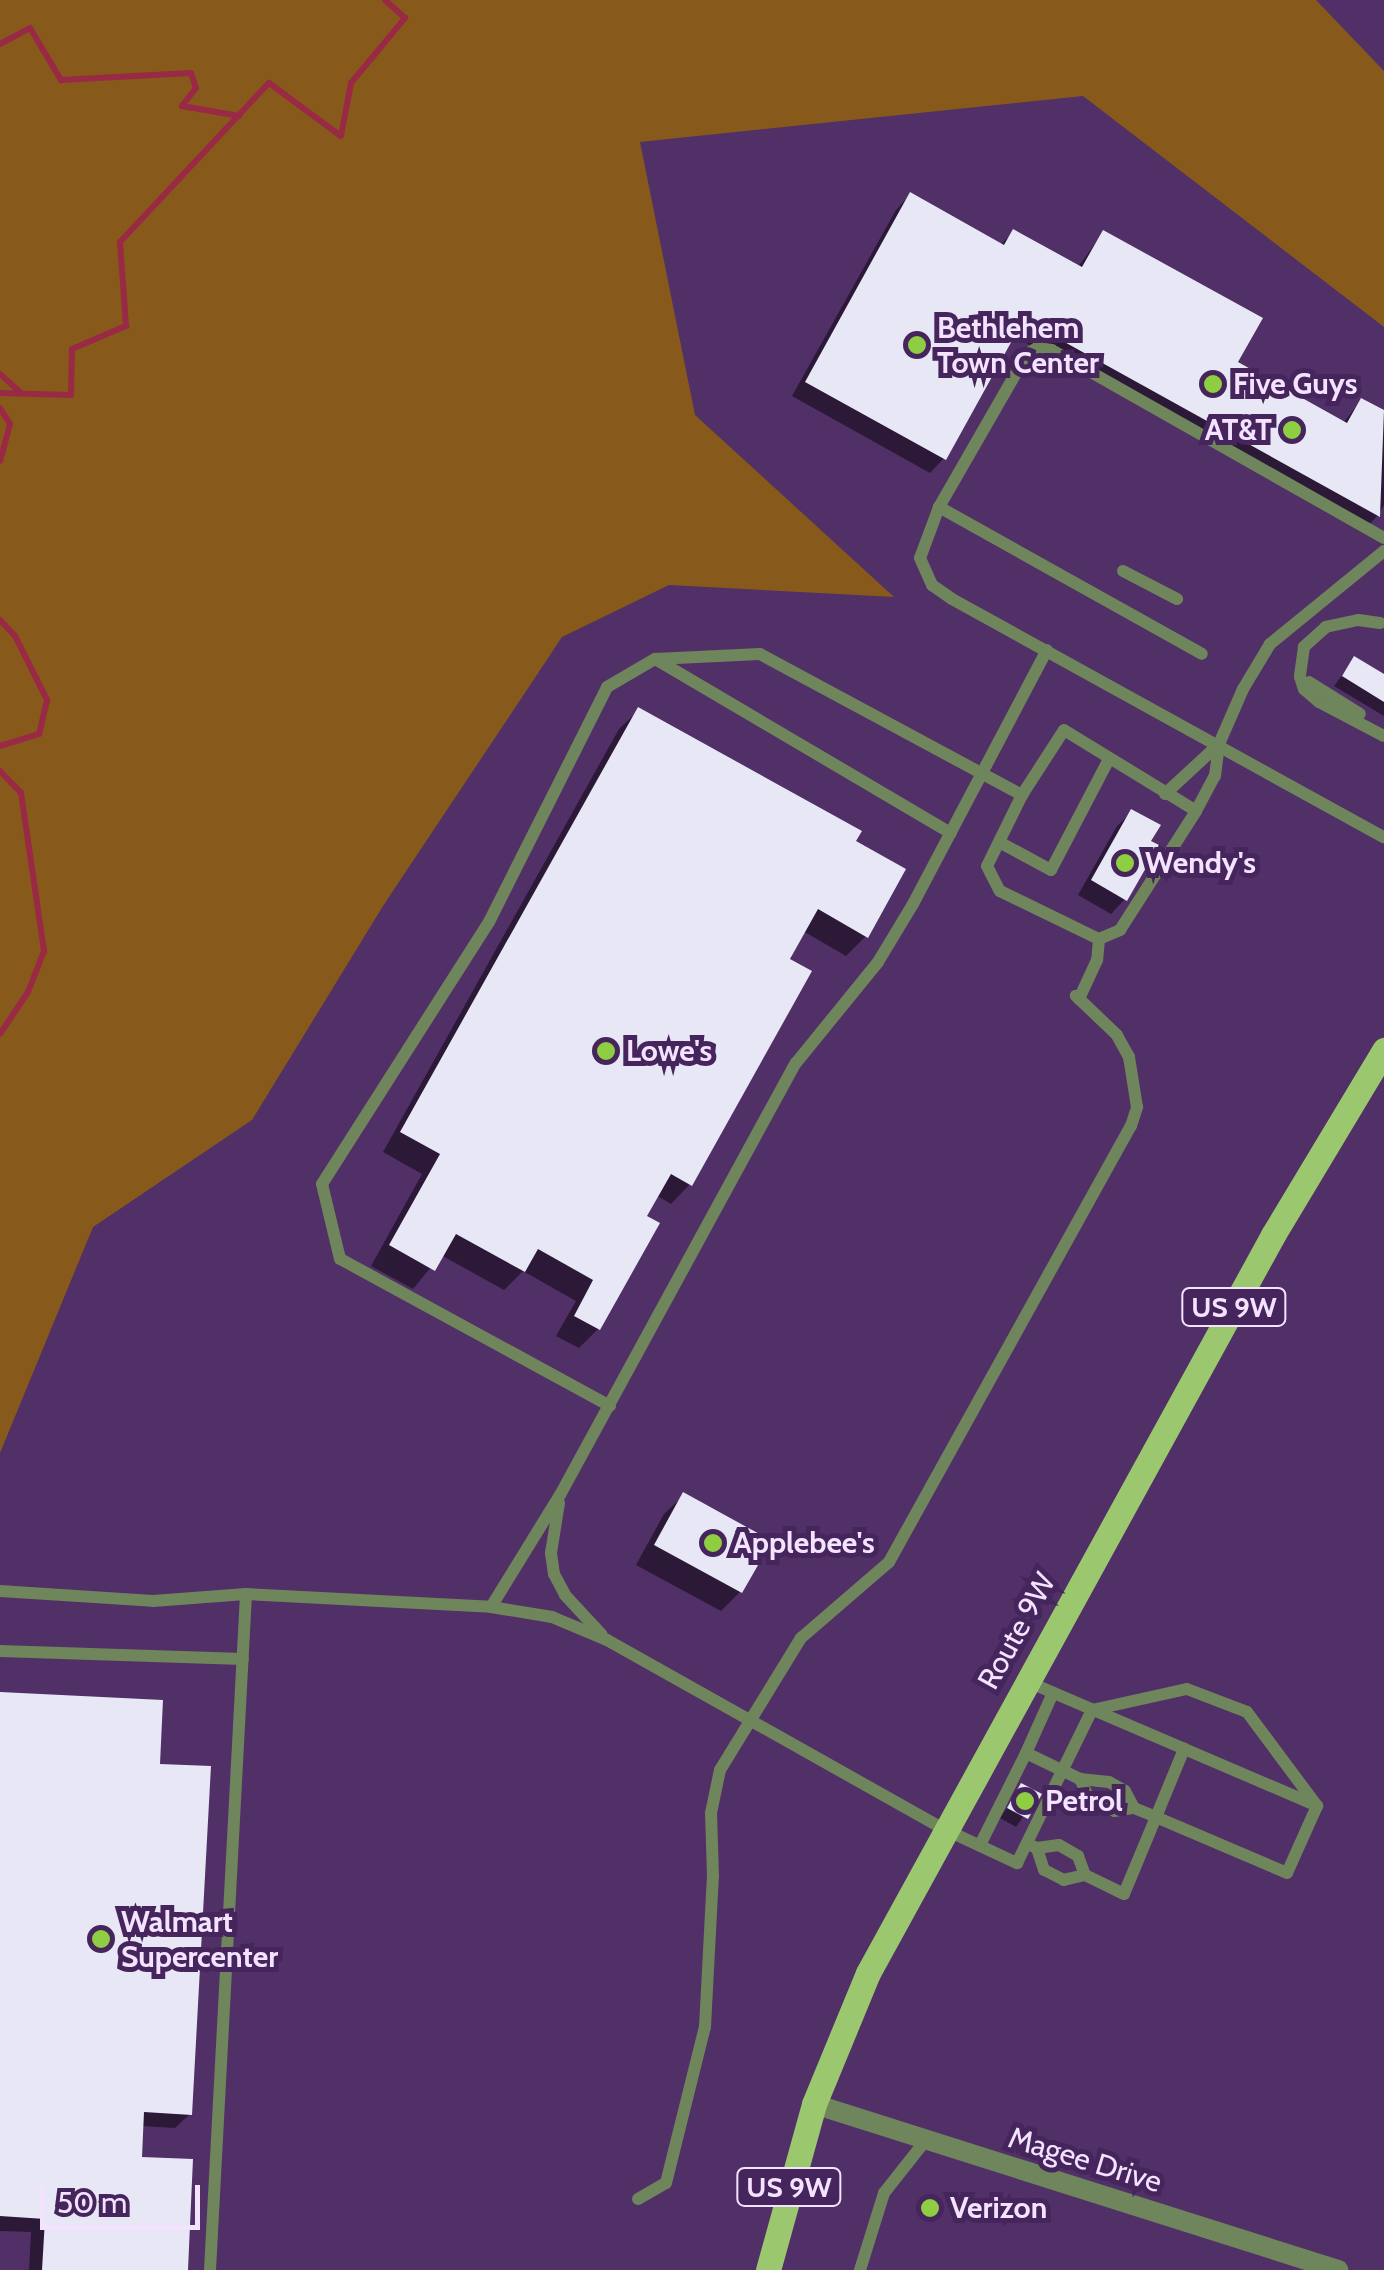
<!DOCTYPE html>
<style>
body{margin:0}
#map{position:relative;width:1384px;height:2270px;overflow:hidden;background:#512f67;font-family:Cabin,sans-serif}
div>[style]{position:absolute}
.green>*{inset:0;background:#875a1b}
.shadow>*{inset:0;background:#0007}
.stream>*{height:6px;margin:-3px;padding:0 3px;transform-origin:3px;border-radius:3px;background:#9a2945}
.building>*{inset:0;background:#e8e7f6}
.lane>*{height:12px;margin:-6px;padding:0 6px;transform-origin:6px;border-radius:6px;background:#6f855b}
.street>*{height:20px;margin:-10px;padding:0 10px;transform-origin:10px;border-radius:10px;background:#6f855b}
.primary>*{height:25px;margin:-12.5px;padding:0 12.5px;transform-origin:12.5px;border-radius:12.5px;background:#9bc86f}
.dots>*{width:28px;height:28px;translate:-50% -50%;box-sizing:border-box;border:5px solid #46255c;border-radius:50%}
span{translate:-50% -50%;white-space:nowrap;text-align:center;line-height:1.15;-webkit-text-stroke:10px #46255c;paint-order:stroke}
.shield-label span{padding:2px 8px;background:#46255c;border:2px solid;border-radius:8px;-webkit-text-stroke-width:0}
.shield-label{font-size:28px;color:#f3e3ff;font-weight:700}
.poi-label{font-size:30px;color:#f3e3ff;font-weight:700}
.left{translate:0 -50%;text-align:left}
.right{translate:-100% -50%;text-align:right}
.street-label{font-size:30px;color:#f3e3ff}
.scale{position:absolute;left:40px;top:2185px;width:160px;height:45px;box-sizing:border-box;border:5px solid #f3e3ff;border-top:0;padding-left:12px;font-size:30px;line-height:35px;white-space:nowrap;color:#f3e3ff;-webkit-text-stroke:8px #46255c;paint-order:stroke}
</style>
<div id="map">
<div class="green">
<i style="clip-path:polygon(0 0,1316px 0,1384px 71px,1384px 327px,1083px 96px,640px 142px,695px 415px,894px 597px,669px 585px,562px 637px,383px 906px,252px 1120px,93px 1227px,0 1453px)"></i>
</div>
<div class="shadow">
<i style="clip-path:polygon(910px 195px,1000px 245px,1014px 232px,1078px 267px,1103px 233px,1235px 363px,1343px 423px,1361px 401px,1384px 413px,1384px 505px,1378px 515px,1364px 530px,1017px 338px,1010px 339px,944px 458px,930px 473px,792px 396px,896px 210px)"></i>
<i style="clip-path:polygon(1354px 659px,1384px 677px,1384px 716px,1334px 686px)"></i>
<i style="clip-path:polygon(639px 710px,853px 842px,866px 936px,846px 956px,803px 931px,690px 1184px,671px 1204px,656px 1195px,598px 1329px,579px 1348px,556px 1336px,576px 1301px,523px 1271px,504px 1290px,441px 1255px,413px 1289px,371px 1266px,422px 1174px,383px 1152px,619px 729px)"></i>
<i style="clip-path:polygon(1132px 812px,1125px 899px,1111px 914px,1078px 895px,1117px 826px)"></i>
<i style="clip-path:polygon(684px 1495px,740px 1592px,721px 1611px,636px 1565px,664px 1514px)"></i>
<i style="clip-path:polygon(0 1694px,157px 1766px,190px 2114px,175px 2128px,141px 2126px,139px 2159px,185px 2270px,29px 2270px,31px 2232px,0 2231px)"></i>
<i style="clip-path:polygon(1022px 1786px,1038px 1795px,1016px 1827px,1000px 1818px)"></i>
</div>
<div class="stream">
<i style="left:0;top:44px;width:34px;rotate:-28deg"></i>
<i style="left:30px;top:28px;width:61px;rotate:59.2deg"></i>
<i style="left:61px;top:80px;width:130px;rotate:-3.1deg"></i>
<i style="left:191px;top:73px;width:16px;rotate:72deg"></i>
<i style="left:196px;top:88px;width:23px;rotate:128deg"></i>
<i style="left:182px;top:106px;width:58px;rotate:10deg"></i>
<i style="left:0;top:374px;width:28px;rotate:42deg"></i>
<i style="left:0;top:393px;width:71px;rotate:1.6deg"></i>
<i style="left:71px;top:395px;width:46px;rotate:-88.8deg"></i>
<i style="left:72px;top:349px;width:59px;rotate:-23.1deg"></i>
<i style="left:126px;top:326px;width:84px;rotate:-94.1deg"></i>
<i style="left:120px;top:242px;width:218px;rotate:-46.9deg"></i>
<i style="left:269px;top:83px;width:89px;rotate:36.4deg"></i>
<i style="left:341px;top:136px;width:54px;rotate:-79.3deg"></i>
<i style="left:351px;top:83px;width:85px;rotate:-50.3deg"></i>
<i style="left:405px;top:18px;width:27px;rotate:-138deg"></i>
<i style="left:0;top:408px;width:19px;rotate:58deg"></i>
<i style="left:10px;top:424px;width:38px;rotate:105deg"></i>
<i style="left:0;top:620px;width:22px;rotate:47deg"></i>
<i style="left:15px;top:636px;width:72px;rotate:63.4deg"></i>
<i style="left:47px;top:700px;width:35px;rotate:103deg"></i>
<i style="left:39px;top:734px;width:41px;rotate:162.9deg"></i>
<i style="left:0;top:771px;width:30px;rotate:46deg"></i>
<i style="left:21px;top:793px;width:160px;rotate:81.7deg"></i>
<i style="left:44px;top:951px;width:44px;rotate:111.3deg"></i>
<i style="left:28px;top:992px;width:50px;rotate:123.7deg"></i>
</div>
<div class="building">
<i style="clip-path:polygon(910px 192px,1004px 245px,1013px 229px,1082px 267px,1103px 230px,1263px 318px,1238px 362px,1347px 423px,1361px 398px,1384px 410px,1380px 517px,1032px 324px,1019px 328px,946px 460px,805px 382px)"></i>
<i style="clip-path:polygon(1354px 656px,1384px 674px,1384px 702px,1342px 676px)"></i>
<i style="clip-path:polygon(638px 707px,862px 831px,856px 841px,906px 869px,868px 938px,818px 909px,790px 959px,812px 971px,692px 1186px,671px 1174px,647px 1216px,660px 1223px,600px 1330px,574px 1316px,593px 1280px,538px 1249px,525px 1272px,456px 1234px,435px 1271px,389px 1245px,440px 1154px,400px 1132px)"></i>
<i style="clip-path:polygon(1131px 809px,1161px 825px,1151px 841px,1159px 845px,1127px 901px,1091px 880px)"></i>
<i style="clip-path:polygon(683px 1492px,772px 1541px,742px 1593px,654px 1545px)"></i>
<i style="clip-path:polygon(0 1692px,163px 1700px,160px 1764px,211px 1766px,192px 2115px,144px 2112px,142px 2157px,193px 2159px,188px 2270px,42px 2270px,45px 2219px,0 2216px)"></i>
<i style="clip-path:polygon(1021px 1783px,1042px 1794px,1028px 1819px,1007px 1808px)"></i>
</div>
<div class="lane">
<i style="left:939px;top:507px;width:301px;rotate:29.2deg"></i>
<i style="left:1384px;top:538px;width:382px;rotate:-150.5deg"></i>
<i style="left:1052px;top:350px;width:15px;rotate:-172deg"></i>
<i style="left:1037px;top:348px;width:12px;rotate:149deg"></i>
<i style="left:1027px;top:354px;width:177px;rotate:119.9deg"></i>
<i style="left:939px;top:507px;width:54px;rotate:110.4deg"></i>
<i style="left:920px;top:558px;width:30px;rotate:66deg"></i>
<i style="left:932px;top:585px;width:24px;rotate:35deg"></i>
<i style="left:952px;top:599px;width:493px;rotate:28.9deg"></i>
<i style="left:1123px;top:571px;width:61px;rotate:27.4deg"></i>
<i style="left:1380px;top:623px;width:22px;rotate:-172deg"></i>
<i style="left:1358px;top:620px;width:33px;rotate:168deg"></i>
<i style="left:1326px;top:627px;width:30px;rotate:138deg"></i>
<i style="left:1304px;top:647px;width:30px;rotate:98deg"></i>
<i style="left:1300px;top:677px;width:13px;rotate:72deg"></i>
<i style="left:1304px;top:689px;width:20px;rotate:41deg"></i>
<i style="left:1319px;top:702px;width:73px;rotate:27.6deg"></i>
<i style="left:657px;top:660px;width:341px;rotate:30.5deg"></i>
<i style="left:1309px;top:682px;width:60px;rotate:32.1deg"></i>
<i style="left:1165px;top:794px;width:74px;rotate:-42.8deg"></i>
<i style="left:1022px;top:795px;width:79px;rotate:116.2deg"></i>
<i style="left:987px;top:866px;width:28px;rotate:63deg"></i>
<i style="left:1000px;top:891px;width:110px;rotate:25.9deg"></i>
<i style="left:1099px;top:939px;width:21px;rotate:95deg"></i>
<i style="left:1097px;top:960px;width:43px;rotate:114.8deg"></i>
<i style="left:999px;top:842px;width:59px;rotate:28.3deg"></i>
<i style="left:1051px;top:870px;width:125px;rotate:-62.4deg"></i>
<i style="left:1099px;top:939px;width:23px;rotate:-23deg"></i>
<i style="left:1120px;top:930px;width:141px;rotate:-57.4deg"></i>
<i style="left:1196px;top:811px;width:40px;rotate:-62deg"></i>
<i style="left:1215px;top:776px;width:32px;rotate:-83deg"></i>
<i style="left:1219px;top:744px;width:60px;rotate:-66.4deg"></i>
<i style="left:1243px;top:689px;width:52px;rotate:-59deg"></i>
<i style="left:1270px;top:644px;width:147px;rotate:-39.2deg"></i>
<i style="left:610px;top:1406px;width:307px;rotate:-151.4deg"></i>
<i style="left:340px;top:1259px;width:77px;rotate:-103.5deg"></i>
<i style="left:322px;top:1184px;width:311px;rotate:-57.5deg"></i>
<i style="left:489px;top:922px;width:263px;rotate:-63.3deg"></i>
<i style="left:607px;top:687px;width:56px;rotate:-30.3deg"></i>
<i style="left:655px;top:659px;width:105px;rotate:-2.7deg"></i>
<i style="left:760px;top:654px;width:298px;rotate:28.3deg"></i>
<i style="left:1022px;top:795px;width:77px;rotate:-57.1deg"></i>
<i style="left:1064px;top:730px;width:155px;rotate:31.5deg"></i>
<i style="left:559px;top:1503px;width:51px;rotate:99.1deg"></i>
<i style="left:551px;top:1553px;width:21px;rotate:82deg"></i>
<i style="left:554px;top:1574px;width:24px;rotate:62deg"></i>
<i style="left:565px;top:1595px;width:54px;rotate:47.2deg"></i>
<i style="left:0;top:1591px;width:153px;rotate:3.7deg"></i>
<i style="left:153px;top:1601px;width:93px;rotate:-4.3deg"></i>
<i style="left:246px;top:1594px;width:245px;rotate:3deg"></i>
<i style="left:491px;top:1607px;width:62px;rotate:9.3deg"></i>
<i style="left:552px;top:1617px;width:60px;rotate:22.7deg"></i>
<i style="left:607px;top:1640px;width:386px;rotate:29.3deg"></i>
<i style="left:944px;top:1829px;width:81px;rotate:25deg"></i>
<i style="left:1017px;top:1863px;width:170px;rotate:-63.9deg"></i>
<i style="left:1092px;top:1710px;width:97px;rotate:-12.5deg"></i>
<i style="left:1187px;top:1689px;width:64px;rotate:21deg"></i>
<i style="left:1247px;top:1712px;width:117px;rotate:53.3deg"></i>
<i style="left:491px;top:1607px;width:132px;rotate:-58.4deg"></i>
<i style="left:560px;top:1495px;width:492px;rotate:-61.4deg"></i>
<i style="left:796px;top:1063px;width:130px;rotate:-50.9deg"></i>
<i style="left:878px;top:962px;width:68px;rotate:-58.9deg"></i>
<i style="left:913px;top:904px;width:287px;rotate:-62.2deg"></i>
<i style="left:0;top:1651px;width:243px;rotate:1.9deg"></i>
<i style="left:1026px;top:1681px;width:317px;rotate:23.2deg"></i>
<i style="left:1317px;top:1806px;width:73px;rotate:114.1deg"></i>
<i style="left:1287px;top:1873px;width:142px;rotate:-156.9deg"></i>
<i style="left:1156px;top:1817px;width:83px;rotate:112.6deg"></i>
<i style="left:1124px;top:1894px;width:43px;rotate:-154deg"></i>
<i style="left:1085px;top:1875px;width:22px;rotate:167deg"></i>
<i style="left:1064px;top:1880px;width:22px;rotate:-153deg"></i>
<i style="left:1044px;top:1870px;width:23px;rotate:-108deg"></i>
<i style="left:1026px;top:1753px;width:66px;rotate:-65.8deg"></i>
<i style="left:1080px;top:1779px;width:21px;rotate:65deg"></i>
<i style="left:1089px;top:1798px;width:28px;rotate:27deg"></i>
<i style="left:1114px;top:1811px;width:20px;rotate:-9deg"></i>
<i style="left:1134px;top:1808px;width:24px;rotate:22deg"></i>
<i style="left:1156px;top:1817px;width:74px;rotate:-67.6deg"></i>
<i style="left:980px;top:1845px;width:103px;rotate:-63.4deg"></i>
<i style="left:1026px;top:1753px;width:60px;rotate:25.7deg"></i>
<i style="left:1080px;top:1779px;width:29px;rotate:6deg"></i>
<i style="left:1109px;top:1782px;width:18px;rotate:29deg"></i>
<i style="left:1125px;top:1791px;width:19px;rotate:62deg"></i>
<i style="left:1030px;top:1845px;width:8px;rotate:23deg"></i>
<i style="left:1037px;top:1848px;width:22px;rotate:-8deg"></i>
<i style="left:1059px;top:1845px;width:22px;rotate:30deg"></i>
<i style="left:1078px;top:1856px;width:20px;rotate:70deg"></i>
<i style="left:638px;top:2199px;width:32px;rotate:-30deg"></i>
<i style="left:666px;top:2183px;width:161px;rotate:-76deg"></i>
<i style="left:705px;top:2027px;width:151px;rotate:-87deg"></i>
<i style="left:713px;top:1876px;width:63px;rotate:-91.8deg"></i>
<i style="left:711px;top:1813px;width:44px;rotate:-78.2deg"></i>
<i style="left:720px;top:1770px;width:155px;rotate:-58.5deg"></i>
<i style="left:801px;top:1638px;width:116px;rotate:-40.8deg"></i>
<i style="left:889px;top:1562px;width:499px;rotate:-61deg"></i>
<i style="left:1131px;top:1126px;width:20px;rotate:-72deg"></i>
<i style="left:1137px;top:1107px;width:51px;rotate:-99.1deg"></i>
<i style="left:1129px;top:1057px;width:25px;rotate:-119deg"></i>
<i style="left:1117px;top:1035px;width:57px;rotate:-136.4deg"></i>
<i style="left:210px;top:2270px;width:677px;rotate:-86.95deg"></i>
<i style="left:860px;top:2270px;width:81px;rotate:-72.7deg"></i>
<i style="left:884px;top:2193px;width:66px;rotate:-51.7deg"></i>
</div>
<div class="street">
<i style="left:814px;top:2104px;width:550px;rotate:17.58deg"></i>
</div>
<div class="primary">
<i style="left:768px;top:2270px;width:172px;rotate:-74.5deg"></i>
<i style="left:814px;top:2104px;width:142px;rotate:-67.6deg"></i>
<i style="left:868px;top:1973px;width:842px;rotate:-61.24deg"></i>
<i style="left:1273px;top:1235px;width:216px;rotate:-59deg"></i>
</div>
<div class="dots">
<i style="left:917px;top:345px;background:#8fcd42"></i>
<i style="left:1213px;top:384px;background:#8fcd42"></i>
<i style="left:1292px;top:430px;background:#8fcd42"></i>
<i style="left:1125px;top:863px;background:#8fcd42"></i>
<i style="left:606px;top:1051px;background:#8fcd42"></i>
<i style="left:713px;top:1543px;background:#8fcd42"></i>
<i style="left:1025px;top:1801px;background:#8fcd42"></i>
<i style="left:101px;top:1939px;background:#8fcd42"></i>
<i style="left:930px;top:2208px;background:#8fcd42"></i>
</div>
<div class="shield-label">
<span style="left:1234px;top:1307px">US 9W</span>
<span style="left:789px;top:2187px">US 9W</span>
</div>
<div class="poi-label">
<span class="left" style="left:937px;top:345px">Bethlehem<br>Town Center</span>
<span class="left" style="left:1233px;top:384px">Five Guys</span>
<span class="right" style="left:1272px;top:430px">AT&amp;T</span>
<span class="left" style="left:1145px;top:863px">Wendy's</span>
<span class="left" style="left:626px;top:1051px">Lowe's</span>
<span class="left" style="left:733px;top:1543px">Applebee's</span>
<span class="left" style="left:1045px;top:1801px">Petrol</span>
<span class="left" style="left:121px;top:1939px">Walmart<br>Supercenter</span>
<span class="left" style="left:950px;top:2208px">Verizon</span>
</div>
<div class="street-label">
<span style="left:1017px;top:1631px;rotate:-61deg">Route 9W</span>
<span style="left:1085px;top:2160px;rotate:17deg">Magee Drive</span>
</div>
<div class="scale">50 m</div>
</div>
